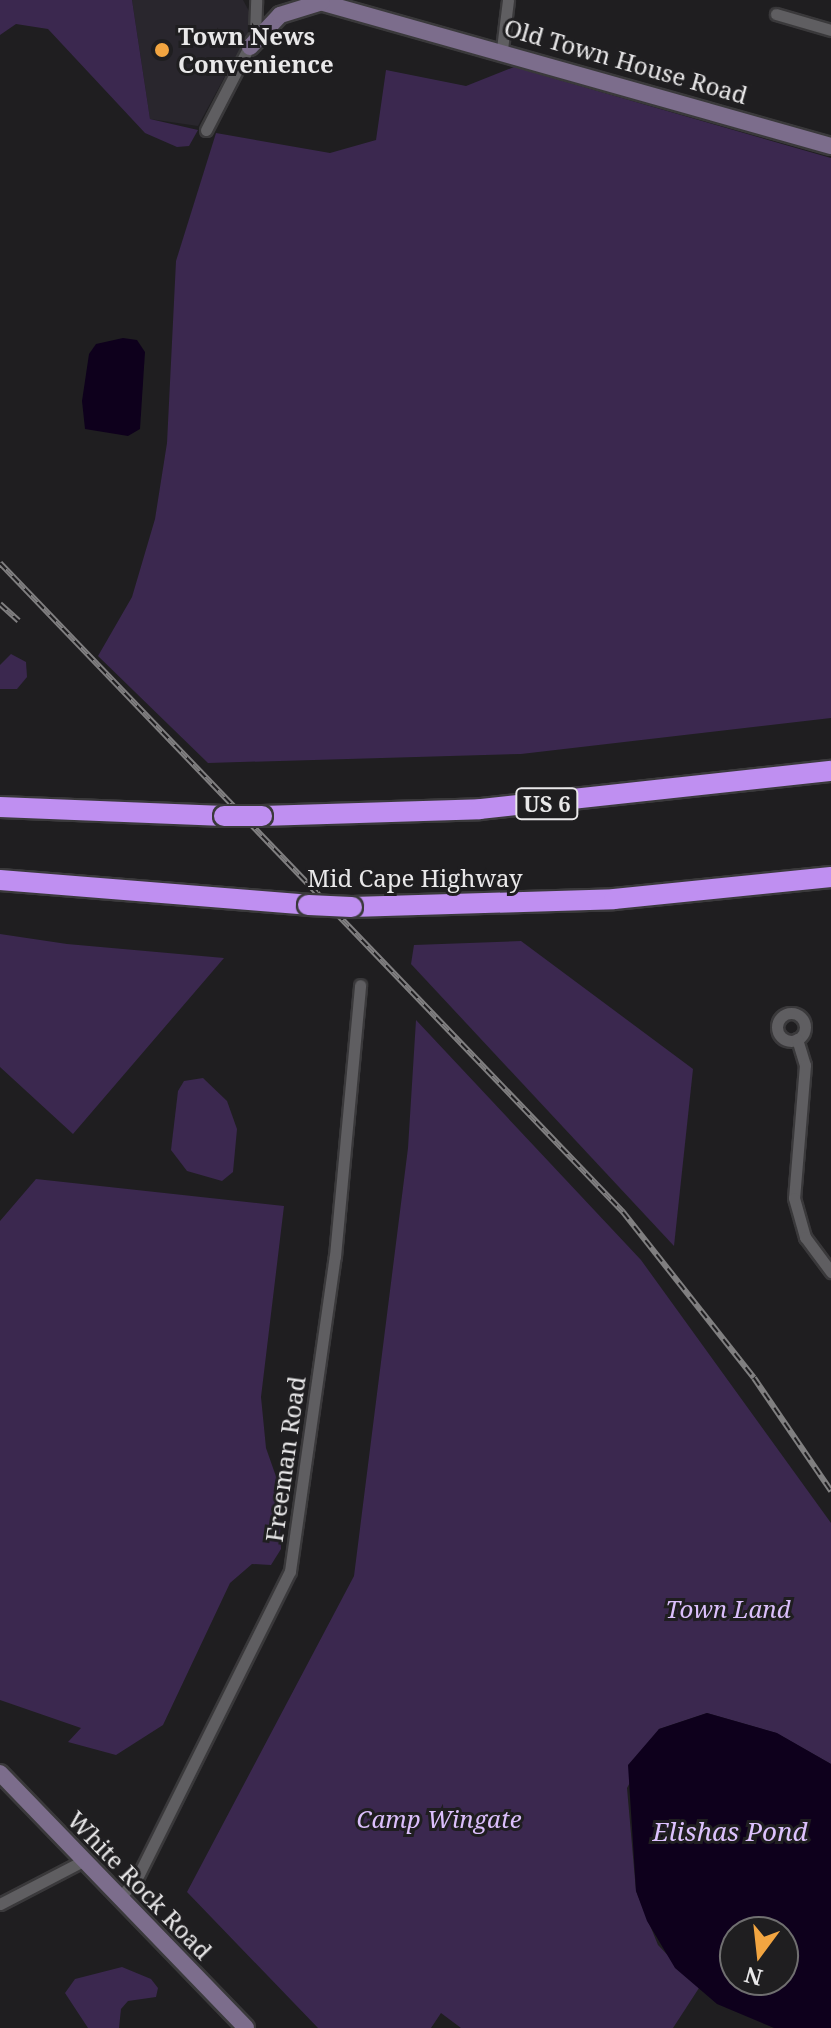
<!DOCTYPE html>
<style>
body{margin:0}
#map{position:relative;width:831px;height:2028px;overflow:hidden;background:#1f1e20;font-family:"Noto Serif",serif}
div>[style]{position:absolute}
.built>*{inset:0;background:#29262d}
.green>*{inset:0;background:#3b284f}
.water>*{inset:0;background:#0e001c}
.roads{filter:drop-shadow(2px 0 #3a393b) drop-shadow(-2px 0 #3a393b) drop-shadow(0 2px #3a393b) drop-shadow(0 -2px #3a393b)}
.street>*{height:11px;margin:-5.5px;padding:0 5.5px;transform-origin:5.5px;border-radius:5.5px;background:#5f5e61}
.street>.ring{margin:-5.5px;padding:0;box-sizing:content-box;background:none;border:11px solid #5f5e61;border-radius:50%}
.secondary>*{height:16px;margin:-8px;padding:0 8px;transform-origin:8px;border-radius:8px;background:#7c6d8c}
.highway>*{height:20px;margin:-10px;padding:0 10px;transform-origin:10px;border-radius:10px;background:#bf8ff1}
.rail>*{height:6px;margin-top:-3px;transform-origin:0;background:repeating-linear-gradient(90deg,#1f1e20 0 9px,#807f80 0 18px);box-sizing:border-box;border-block:2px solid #807f80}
.bridges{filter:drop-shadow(2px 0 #3a393b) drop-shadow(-2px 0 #3a393b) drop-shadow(0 2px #3a393b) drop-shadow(0 -2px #3a393b)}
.highway-bridge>*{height:20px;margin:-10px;padding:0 10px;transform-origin:10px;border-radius:10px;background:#bf8ff1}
.dots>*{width:22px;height:22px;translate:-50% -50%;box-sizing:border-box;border:4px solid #1f1e20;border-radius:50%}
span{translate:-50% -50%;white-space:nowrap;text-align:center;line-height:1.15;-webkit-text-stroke:6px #1f1e20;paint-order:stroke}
.shield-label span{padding:2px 6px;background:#1f1e20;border:2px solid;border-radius:6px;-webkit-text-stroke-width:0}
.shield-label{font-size:22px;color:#e9e8e9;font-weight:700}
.poi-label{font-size:24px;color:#e9e8e9;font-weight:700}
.left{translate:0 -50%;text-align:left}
.street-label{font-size:24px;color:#e9e8e9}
.park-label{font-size:24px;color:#dbbffb;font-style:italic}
.water-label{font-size:26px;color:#ddc2fe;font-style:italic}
.north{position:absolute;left:719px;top:1916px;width:80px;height:80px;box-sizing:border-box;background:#1f1e20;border:2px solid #706f70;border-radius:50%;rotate:195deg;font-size:22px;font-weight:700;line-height:32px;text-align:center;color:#e9e8e9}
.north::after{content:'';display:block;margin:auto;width:28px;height:36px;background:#f2a541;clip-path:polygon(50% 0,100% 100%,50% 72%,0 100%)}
</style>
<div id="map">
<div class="built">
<i style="clip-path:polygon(132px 0,243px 0,250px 13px,249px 32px,198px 126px,150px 119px)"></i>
</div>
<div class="green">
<i style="clip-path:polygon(0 0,132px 0,150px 119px,198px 130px,189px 146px,177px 147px,145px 133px,48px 29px,16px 24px,0 35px)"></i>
<i style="clip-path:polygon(514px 67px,831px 158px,831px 718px,521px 754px,208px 763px,98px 656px,132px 597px,155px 519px,167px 443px,176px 261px,216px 133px,330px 153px,376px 140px,386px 70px,466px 86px)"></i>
<i style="clip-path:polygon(11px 654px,26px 662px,27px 677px,17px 689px,0 689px,0 665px)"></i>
<i style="clip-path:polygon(0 934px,67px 944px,224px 958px,73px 1134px,0 1067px)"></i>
<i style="clip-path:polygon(521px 941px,693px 1069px,674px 1246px,411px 964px,414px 945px)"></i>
<i style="clip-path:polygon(416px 1020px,641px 1260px,831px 1523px,831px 1764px,776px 1733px,707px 1713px,659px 1729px,627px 1788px,636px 1891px,658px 1945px,699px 1988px,673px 2028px,461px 2028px,441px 2013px,431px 2028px,318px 2028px,187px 1892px,354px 1576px,408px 1148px)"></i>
<i style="clip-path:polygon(203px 1078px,227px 1101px,237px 1129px,233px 1172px,222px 1181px,187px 1171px,171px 1150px,178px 1091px,184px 1081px)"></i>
<i style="clip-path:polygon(36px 1179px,284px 1206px,261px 1397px,266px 1448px,279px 1485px,281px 1549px,271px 1565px,252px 1564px,230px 1583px,163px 1725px,116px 1755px,68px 1742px,81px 1728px,0 1700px,0 1221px)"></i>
<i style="clip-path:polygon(122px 1967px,151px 1979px,158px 1988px,156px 1997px,128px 2001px,121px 2009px,119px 2028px,88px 2028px,65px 1993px,75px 1979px)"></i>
</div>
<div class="water">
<i style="clip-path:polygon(123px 338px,137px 340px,145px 352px,140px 429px,128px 436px,85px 429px,82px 401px,89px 354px,96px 344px)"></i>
<i style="clip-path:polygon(evenodd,707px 1713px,777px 1733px,831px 1764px,831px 2028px,774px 2028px,717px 2004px,675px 1968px,647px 1921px,636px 1891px,628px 1765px,659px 1729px,707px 1713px,783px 1932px,783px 1980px,735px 1980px,735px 1932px,783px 1932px)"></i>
</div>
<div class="roads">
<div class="street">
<i style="left:776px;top:14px;width:57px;rotate:16.2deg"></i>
<i style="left:502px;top:49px;width:49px;rotate:-83deg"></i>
<i style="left:206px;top:130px;width:107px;rotate:-62.7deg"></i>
<i style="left:255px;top:35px;width:35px;rotate:-88deg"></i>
<i class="ring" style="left:777px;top:1013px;width:17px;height:17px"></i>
<i style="left:797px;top:1039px;width:27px;rotate:73deg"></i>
<i style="left:805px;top:1065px;width:133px;rotate:94.7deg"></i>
<i style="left:794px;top:1198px;width:41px;rotate:74.2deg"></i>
<i style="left:805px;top:1237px;width:44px;rotate:53.4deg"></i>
<i style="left:119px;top:1898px;width:25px;rotate:-47deg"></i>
<i style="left:136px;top:1880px;width:345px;rotate:-63.5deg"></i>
<i style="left:290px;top:1571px;width:318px;rotate:-81.9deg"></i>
<i style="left:335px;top:1256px;width:272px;rotate:-84.7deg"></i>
<i style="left:0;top:1904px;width:93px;rotate:-27.4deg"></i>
</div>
<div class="secondary">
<i style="left:313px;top:0;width:538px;rotate:15.74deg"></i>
<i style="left:250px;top:47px;width:44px;rotate:-46.8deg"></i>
<i style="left:280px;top:15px;width:44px;rotate:-17.2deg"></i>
<i style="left:0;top:1773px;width:354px;rotate:46deg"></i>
</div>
<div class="highway">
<i style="left:0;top:807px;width:224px;rotate:2.3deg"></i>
<i style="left:262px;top:816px;width:218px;rotate:-1.8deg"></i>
<i style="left:480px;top:809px;width:353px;rotate:-6.2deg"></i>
<i style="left:0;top:880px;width:309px;rotate:4.6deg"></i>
<i style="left:352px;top:907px;width:262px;rotate:-1.7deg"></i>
<i style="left:614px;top:899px;width:218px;rotate:-5.8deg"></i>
</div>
</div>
<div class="rail">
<i style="left:0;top:563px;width:900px;rotate:46.17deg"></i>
<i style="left:623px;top:1212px;width:211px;rotate:51.7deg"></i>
<i style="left:754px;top:1378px;width:137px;rotate:55.7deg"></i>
<i style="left:0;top:604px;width:25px;rotate:42deg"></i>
</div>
<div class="bridges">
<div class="highway-bridge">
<i style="left:224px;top:816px;width:38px"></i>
<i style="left:308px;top:905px;width:44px;rotate:2.6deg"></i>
</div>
</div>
<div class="dots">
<i style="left:162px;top:50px;background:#f2a541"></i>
</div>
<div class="shield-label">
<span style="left:547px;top:804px">US 6</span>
</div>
<div class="poi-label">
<span class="left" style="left:178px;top:50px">Town News<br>Convenience</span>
</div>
<div class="street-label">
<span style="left:626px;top:61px;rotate:16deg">Old Town House Road</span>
<span style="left:415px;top:878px">Mid Cape Highway</span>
<span style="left:285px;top:1459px;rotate:-82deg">Freeman Road</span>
<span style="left:140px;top:1885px;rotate:46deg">White Rock Road</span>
</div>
<div class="park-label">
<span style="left:728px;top:1609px">Town Land</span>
<span style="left:439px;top:1819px">Camp Wingate</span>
</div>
<div class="water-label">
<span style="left:730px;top:1832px">Elishas Pond</span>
</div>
<div class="north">N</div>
</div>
